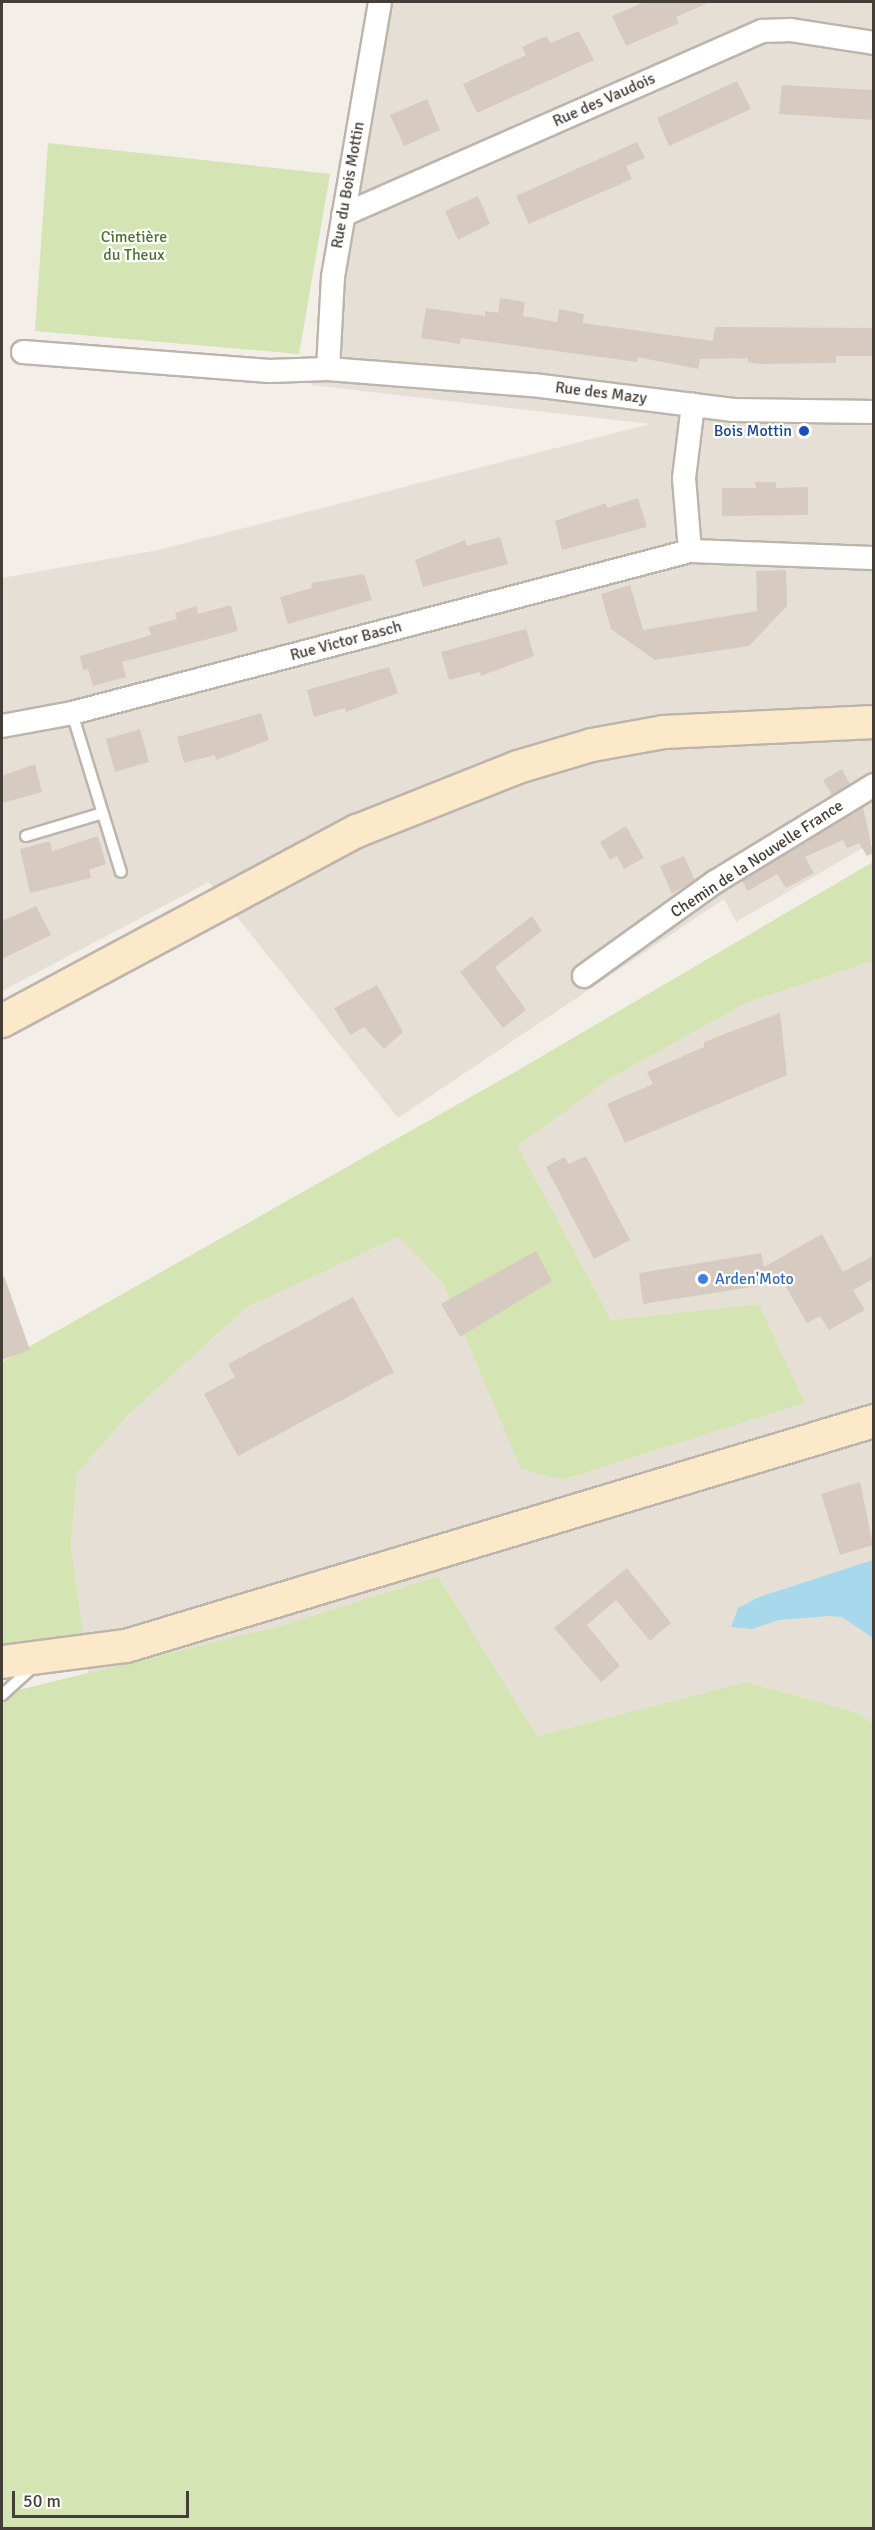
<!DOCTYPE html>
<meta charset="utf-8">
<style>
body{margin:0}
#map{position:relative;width:875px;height:2530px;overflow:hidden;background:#f3eee8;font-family:Signika,sans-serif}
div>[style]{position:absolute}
.residential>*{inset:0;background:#e6dfd6}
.green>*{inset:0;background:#d4e4b3}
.water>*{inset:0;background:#a8d8eb}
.building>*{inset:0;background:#d7cbc1}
.roads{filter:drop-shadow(2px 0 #bdb4ab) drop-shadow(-2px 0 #bdb4ab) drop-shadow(0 2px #bdb4ab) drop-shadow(0 -2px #bdb4ab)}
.lane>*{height:10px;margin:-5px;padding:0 5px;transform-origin:5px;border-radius:5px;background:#fff}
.street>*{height:22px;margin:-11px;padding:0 11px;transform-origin:11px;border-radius:11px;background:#fff}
.secondary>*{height:32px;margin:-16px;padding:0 16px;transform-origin:16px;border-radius:16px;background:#fbe9c9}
.dots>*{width:16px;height:16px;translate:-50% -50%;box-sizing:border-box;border:3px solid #fff;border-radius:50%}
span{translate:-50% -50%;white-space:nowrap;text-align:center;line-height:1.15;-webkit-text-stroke:4.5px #fff;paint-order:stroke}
.street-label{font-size:16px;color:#453e37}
.park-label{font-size:16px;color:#51732e}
.transit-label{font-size:16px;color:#164399}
.right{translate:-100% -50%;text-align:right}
.shop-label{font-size:16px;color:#366cbe}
.left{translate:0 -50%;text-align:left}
.frame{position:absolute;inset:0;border:3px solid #453e37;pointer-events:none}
.scale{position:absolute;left:12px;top:2491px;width:177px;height:27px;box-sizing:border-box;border:3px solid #453e37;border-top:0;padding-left:8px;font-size:18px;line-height:21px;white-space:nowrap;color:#453e37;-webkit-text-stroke:4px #fff;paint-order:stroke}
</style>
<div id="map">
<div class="residential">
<i style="clip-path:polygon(379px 2px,873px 2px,873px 842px,736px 922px,724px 899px,398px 1118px,209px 882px,2px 991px,2px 578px,158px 550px,650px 424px,311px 385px)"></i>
<i style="clip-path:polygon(873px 961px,873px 1723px,859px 1713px,746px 1682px,537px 1736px,438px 1576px,280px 1626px,88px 1673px,71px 1546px,77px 1473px,128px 1415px,246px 1308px,398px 1237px,443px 1283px,522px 1469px,562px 1480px,805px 1403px,759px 1304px,611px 1320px,518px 1146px,609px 1079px,748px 1002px)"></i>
</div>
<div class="green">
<i style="clip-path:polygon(48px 143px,330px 174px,299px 354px,35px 331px)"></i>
<i style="clip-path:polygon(873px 862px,873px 961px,748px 1002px,609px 1079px,518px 1146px,611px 1320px,759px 1304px,805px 1403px,562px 1480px,521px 1469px,443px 1283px,398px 1237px,246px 1308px,128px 1415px,77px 1473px,71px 1546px,84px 1641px,2px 1648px,2px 1362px,515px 1072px)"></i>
<i style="clip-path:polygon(438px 1576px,537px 1736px,746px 1682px,859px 1713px,873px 1723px,873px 2528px,2px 2528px,2px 1694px,280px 1626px)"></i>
</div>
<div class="water">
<i style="clip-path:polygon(873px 1560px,873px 1638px,842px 1617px,829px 1616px,779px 1620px,752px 1629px,731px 1627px,738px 1608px,759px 1597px)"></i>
</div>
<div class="building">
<i style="clip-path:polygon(644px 2px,710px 2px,676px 17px,679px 23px,626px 46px,612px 16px)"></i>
<i style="clip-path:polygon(579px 31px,594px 60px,477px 113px,463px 84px,526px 55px,522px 47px,546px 36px,551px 43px)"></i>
<i style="clip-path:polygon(737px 81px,751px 109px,669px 146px,657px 118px)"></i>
<i style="clip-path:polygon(782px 85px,873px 90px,873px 120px,779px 114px)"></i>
<i style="clip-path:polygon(427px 99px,440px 130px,404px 146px,390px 115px)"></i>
<i style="clip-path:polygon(637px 142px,645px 158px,626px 166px,632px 179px,529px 224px,516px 196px)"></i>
<i style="clip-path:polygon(478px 196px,490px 224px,458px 240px,445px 211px)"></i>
<i style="clip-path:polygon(500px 298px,525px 302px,523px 316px,557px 322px,559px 309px,584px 314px,583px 323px,713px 341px,715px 327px,873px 328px,873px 356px,836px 356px,836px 363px,758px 364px,748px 362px,748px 358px,700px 359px,698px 369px,637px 357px,637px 362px,461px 338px,460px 344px,421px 338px,426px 308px,485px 316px,485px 311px,498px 313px)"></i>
<i style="clip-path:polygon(755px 482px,776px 482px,776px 488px,808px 487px,808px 515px,722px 516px,722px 488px,756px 488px)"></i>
<i style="clip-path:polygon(638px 498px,647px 527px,562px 550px,555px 521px,606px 503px,607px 508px)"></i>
<i style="clip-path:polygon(500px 537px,508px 564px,423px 587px,415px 560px,465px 540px,467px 546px)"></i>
<i style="clip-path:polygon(786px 570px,787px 606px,749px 646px,655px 660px,611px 629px,601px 594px,630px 585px,643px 630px,757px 611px,756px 571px)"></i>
<i style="clip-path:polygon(364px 574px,372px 600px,288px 624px,280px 597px,312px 588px,311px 583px)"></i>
<i style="clip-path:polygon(231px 605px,238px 631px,122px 662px,126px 677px,93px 686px,88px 669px,83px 670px,80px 656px,151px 635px,148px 627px,177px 619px,175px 613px,196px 606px,198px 614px)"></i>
<i style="clip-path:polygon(526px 629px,534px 656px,481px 676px,480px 672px,449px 680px,441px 652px)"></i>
<i style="clip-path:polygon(389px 667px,398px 693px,346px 712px,345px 708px,314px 717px,307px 690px)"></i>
<i style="clip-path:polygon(261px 713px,269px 740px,216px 760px,215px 755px,184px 763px,177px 737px)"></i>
<i style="clip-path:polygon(140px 729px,149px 762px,115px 772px,106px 739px)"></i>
<i style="clip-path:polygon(35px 764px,42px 792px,2px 803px,2px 776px)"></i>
<i style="clip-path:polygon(842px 769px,850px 784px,832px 795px,823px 780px)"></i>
<i style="clip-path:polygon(863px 807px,873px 853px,867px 856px,859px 843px,847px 848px,843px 840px,805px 857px,814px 873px,786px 888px,777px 874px,748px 891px,742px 881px)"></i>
<i style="clip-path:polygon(626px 826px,644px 858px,624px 869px,617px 856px,610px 860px,600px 842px)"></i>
<i style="clip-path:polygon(98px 836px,106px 864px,89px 870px,91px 878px,30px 893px,20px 849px,50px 841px,52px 851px)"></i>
<i style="clip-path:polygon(684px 856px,695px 880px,672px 894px,660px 866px)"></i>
<i style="clip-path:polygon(36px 906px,51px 935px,2px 959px,2px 921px)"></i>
<i style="clip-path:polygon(532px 916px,542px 931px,495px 967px,526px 1010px,503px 1028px,460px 972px)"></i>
<i style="clip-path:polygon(377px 985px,403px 1032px,384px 1049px,364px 1027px,350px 1035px,334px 1008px)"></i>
<i style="clip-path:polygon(780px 1013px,787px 1075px,625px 1143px,607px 1104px,653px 1084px,647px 1072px,704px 1047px,704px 1042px)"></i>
<i style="clip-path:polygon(586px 1156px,630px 1240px,594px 1259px,546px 1167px,564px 1157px,569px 1164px)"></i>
<i style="clip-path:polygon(822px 1234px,843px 1272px,873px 1256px,873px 1279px,853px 1290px,865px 1310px,829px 1330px,820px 1316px,807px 1323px,783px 1282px,643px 1304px,639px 1273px,761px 1253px,764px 1267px)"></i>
<i style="clip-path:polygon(536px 1251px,552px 1281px,460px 1337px,441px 1304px)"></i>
<i style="clip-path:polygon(4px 1276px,30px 1350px,2px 1360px,2px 1277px)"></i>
<i style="clip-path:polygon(353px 1297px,394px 1372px,238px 1456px,204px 1394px,235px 1377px,228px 1364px)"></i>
<i style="clip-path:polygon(860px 1482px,873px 1545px,840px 1555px,821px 1494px)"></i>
<i style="clip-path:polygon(627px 1568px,671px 1623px,650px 1641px,616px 1600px,587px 1625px,620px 1666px,601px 1682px,554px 1628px)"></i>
</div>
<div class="roads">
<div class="lane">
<i style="left:72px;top:713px;width:166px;rotate:72.9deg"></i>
<i style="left:26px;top:836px;width:80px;rotate:-16.6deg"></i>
<i style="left:2px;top:1695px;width:45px;rotate:-42.3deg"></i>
</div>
<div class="street">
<i style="left:343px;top:215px;width:458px;rotate:-23.7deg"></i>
<i style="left:762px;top:31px;width:29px;rotate:-2deg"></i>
<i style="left:791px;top:30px;width:84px;rotate:8.9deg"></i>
<i style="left:23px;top:352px;width:247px;rotate:4.4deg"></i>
<i style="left:269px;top:371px;width:59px;rotate:-1.9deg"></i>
<i style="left:328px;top:369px;width:206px;rotate:4.5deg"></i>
<i style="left:533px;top:385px;width:202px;rotate:7.1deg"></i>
<i style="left:733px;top:410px;width:141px;rotate:0.8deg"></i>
<i style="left:328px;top:369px;width:92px;rotate:-86.9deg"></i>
<i style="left:333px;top:277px;width:279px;rotate:-80.3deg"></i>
<i style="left:690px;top:551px;width:73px;rotate:-94.7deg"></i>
<i style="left:684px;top:478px;width:74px;rotate:-83deg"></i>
<i style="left:2px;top:726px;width:71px;rotate:-10.5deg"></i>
<i style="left:72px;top:713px;width:639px;rotate:-14.69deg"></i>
<i style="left:690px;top:551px;width:184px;rotate:2.2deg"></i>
<i style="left:584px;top:976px;width:161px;rotate:-35.7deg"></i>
<i style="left:715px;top:882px;width:186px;rotate:-31.4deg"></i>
</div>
<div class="secondary">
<i style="left:2px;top:1021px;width:403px;rotate:-28.2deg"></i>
<i style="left:357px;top:831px;width:173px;rotate:-21.7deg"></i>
<i style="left:518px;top:767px;width:77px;rotate:-16.6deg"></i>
<i style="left:592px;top:745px;width:73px;rotate:-10.2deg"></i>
<i style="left:664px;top:732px;width:210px;rotate:-2.7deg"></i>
<i style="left:2px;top:1662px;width:125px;rotate:-7.4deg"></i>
<i style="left:126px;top:1646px;width:781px;rotate:-16.74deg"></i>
</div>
</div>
<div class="dots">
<i style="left:804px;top:431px;background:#1a4fb4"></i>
<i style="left:703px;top:1279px;background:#3f7fe0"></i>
</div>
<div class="street-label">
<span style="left:604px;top:100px;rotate:-24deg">Rue des Vaudois</span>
<span style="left:348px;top:185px;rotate:-80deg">Rue du Bois Mottin</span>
<span style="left:601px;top:393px;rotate:7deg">Rue des Mazy</span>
<span style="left:346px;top:641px;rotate:-15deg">Rue Victor Basch</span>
<span style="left:757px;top:859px;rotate:-33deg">Chemin de la Nouvelle France</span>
</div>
<div class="park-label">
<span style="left:134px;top:246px">Cimetière<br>du Theux</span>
</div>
<div class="transit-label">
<span class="right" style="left:792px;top:431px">Bois Mottin</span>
</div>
<div class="shop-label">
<span class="left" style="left:715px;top:1279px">Arden'Moto</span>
</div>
<div class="frame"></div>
<div class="scale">50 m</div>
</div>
